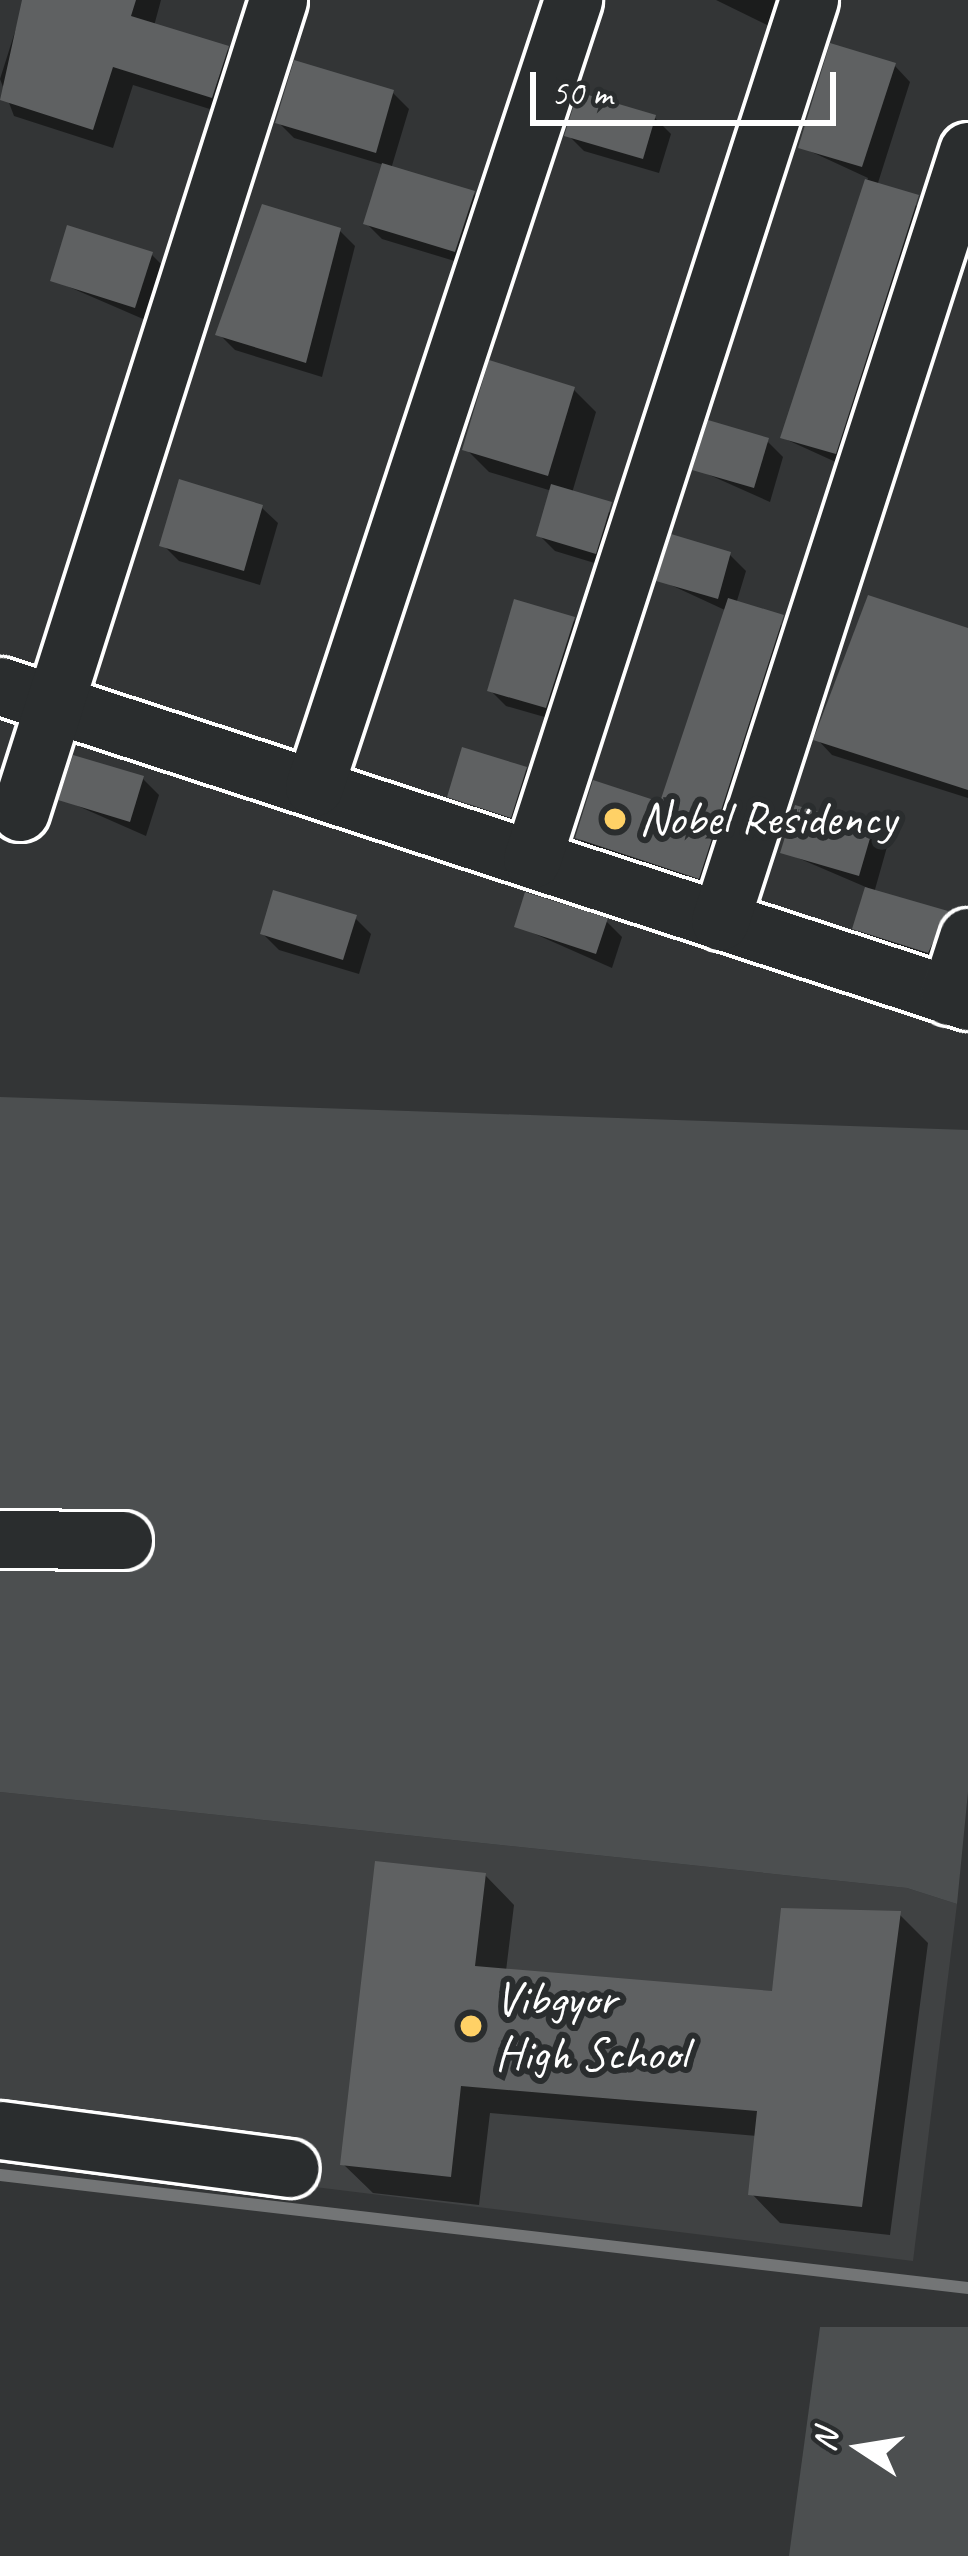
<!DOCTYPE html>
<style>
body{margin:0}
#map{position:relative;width:968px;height:2556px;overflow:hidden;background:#333536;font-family:Caveat,sans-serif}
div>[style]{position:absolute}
.built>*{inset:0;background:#404243}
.green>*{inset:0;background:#4c4f50}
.shadow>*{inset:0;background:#0007}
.stream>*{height:12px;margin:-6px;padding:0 6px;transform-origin:6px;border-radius:6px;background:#737576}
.building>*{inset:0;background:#5f6162}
.roads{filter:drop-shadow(3px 0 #fff) drop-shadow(-3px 0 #fff) drop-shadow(0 3px #fff) drop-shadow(0 -3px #fff)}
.minor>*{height:57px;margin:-28.5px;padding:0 28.5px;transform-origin:28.5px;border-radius:28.5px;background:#2a2d2e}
.dots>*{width:33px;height:33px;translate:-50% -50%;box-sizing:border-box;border:6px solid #2a2d2e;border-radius:50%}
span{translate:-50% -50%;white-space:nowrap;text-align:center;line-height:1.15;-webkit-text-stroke:12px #2a2d2e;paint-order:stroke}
.poi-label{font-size:48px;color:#fff}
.left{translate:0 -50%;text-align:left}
.north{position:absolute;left:800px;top:2388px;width:120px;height:120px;-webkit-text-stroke:9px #2a2d2e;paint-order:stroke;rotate:282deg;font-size:33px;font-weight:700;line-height:48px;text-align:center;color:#fff}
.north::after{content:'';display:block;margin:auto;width:42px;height:54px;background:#fff;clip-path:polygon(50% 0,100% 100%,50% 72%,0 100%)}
.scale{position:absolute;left:530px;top:72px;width:306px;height:54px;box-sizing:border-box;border:6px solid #fff;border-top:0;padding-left:15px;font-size:36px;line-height:42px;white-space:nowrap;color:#fff;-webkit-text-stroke:9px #2a2d2e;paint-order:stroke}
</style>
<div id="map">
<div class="built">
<i style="clip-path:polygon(0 1792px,907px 1888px,957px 1904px,913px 2261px,0 2148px)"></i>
</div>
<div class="green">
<i style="clip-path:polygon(0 1097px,968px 1130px,968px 1792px,957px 1904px,907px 1888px,0 1792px)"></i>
<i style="clip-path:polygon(820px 2327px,968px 2327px,968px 2556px,789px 2556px)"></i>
</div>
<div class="shadow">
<i style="clip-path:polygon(25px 0,161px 0,154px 26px,227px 49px,247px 69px,232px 116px,133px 85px,113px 148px,14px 116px,0 79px)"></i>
<i style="clip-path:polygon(716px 0,777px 0,769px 26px)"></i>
<i style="clip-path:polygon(895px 66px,910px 82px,877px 186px,933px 214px,851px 469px,783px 438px,868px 178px,801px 147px)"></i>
<i style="clip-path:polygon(393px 93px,409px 109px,391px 169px,474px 194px,490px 210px,471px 266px,382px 239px,367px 224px,384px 165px,294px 138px,278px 122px)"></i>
<i style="clip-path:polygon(655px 118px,671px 134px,659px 173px,584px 151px,568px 135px)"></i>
<i style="clip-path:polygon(339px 230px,355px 246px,322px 377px,235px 350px,219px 334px)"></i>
<i style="clip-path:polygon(151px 254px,167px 270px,150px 322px,53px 280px)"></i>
<i style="clip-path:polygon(573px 389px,596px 412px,572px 493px,627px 521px,611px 568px,555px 551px,539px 535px,552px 491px,489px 472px,466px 449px)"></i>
<i style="clip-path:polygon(767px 441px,783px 457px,770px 502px,696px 469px)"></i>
<i style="clip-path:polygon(262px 508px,278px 523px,260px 585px,179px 561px,163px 545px)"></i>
<i style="clip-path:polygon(730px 555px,746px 571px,736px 604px,798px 633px,715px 893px,594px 853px,578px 837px,662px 806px,727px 611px,660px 580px)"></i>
<i style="clip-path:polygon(574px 620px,590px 636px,562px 722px,506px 706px,490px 690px)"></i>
<i style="clip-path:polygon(968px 629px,968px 798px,832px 755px,817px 739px)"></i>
<i style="clip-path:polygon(526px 769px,541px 785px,527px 831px,451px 796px)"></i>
<i style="clip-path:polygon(143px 779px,159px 795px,146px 836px,62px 799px)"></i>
<i style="clip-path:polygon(872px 831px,887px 847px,874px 893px,962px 930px,944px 967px,872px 944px,856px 928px,868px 888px,784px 852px)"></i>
<i style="clip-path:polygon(355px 918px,371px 934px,359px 974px,279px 950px,263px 934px)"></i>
<i style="clip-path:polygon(606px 921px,622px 937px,612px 968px,517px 926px)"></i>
<i style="clip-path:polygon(485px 1875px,514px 1905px,506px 1971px,774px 1994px,899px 1914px,928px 1943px,890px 2235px,780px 2223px,751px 2193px,757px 2136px,490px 2113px,479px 2205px,373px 2193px,343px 2164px)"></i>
</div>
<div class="stream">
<i style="left:0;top:2175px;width:975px;rotate:6.66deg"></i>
</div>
<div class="building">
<i style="clip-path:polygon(22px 0,136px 0,131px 16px,229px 46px,212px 98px,113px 67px,93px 130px,0 100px)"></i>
<i style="clip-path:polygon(830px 43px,896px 63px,862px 167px,798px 148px)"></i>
<i style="clip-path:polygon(294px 60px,394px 90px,376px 153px,275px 123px)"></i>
<i style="clip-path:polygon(578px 92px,656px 115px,643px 159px,564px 136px)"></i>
<i style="clip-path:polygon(382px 163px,475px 191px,455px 252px,363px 224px)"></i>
<i style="clip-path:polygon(865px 179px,919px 195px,836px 454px,780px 438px)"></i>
<i style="clip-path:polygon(262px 204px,341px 228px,306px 363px,215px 335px)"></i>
<i style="clip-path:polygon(67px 225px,153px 252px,135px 308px,50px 281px)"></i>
<i style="clip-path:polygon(489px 360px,575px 387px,548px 476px,462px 450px)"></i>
<i style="clip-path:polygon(708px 420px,769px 438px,754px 488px,692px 470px)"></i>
<i style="clip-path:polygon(179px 479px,263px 505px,244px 571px,159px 546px)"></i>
<i style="clip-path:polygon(551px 484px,612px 502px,596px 554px,536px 536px)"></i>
<i style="clip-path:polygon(671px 534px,731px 552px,718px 599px,656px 581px)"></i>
<i style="clip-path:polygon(868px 595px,968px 628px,968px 790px,813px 740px)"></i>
<i style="clip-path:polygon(728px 598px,784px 615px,699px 879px,575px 838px,593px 780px,660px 802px)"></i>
<i style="clip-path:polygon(514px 599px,575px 617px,546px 708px,487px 691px)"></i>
<i style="clip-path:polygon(462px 747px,527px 767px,511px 818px,447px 797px)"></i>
<i style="clip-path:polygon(73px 755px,144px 776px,130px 822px,58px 800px)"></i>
<i style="clip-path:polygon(795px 805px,873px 828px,859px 876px,780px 853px)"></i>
<i style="clip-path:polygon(865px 887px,948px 911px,928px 953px,852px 929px)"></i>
<i style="clip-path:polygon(273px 890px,357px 915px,343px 960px,260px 934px)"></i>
<i style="clip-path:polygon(525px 892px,608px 918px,596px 954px,514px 927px)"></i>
<i style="clip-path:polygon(375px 1861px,486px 1873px,475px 1966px,772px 1991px,781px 1908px,901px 1911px,862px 2207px,748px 2195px,757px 2111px,461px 2086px,451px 2177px,340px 2165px)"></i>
</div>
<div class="roads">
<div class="minor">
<i style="left:0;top:686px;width:1018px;rotate:18.03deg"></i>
<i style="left:314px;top:787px;width:829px;rotate:-71.78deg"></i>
<i style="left:20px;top:812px;width:852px;rotate:-72.37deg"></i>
<i style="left:532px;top:859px;width:903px;rotate:-72.13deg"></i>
<i style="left:720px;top:921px;width:809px;rotate:-72.15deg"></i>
<i style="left:949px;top:996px;width:62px;rotate:-72.1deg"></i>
<i style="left:0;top:1539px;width:123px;rotate:0.5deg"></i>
<i style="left:0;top:2130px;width:292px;rotate:7.5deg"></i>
</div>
</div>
<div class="dots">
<i style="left:615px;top:819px;background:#ffd166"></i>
<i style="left:471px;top:2026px;background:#ffd166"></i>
</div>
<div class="poi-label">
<span class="left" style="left:639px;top:819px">Nobel Residency</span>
<span class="left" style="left:495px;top:2026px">Vibgyor<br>High School</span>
</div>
<div class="north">N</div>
<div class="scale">50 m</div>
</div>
